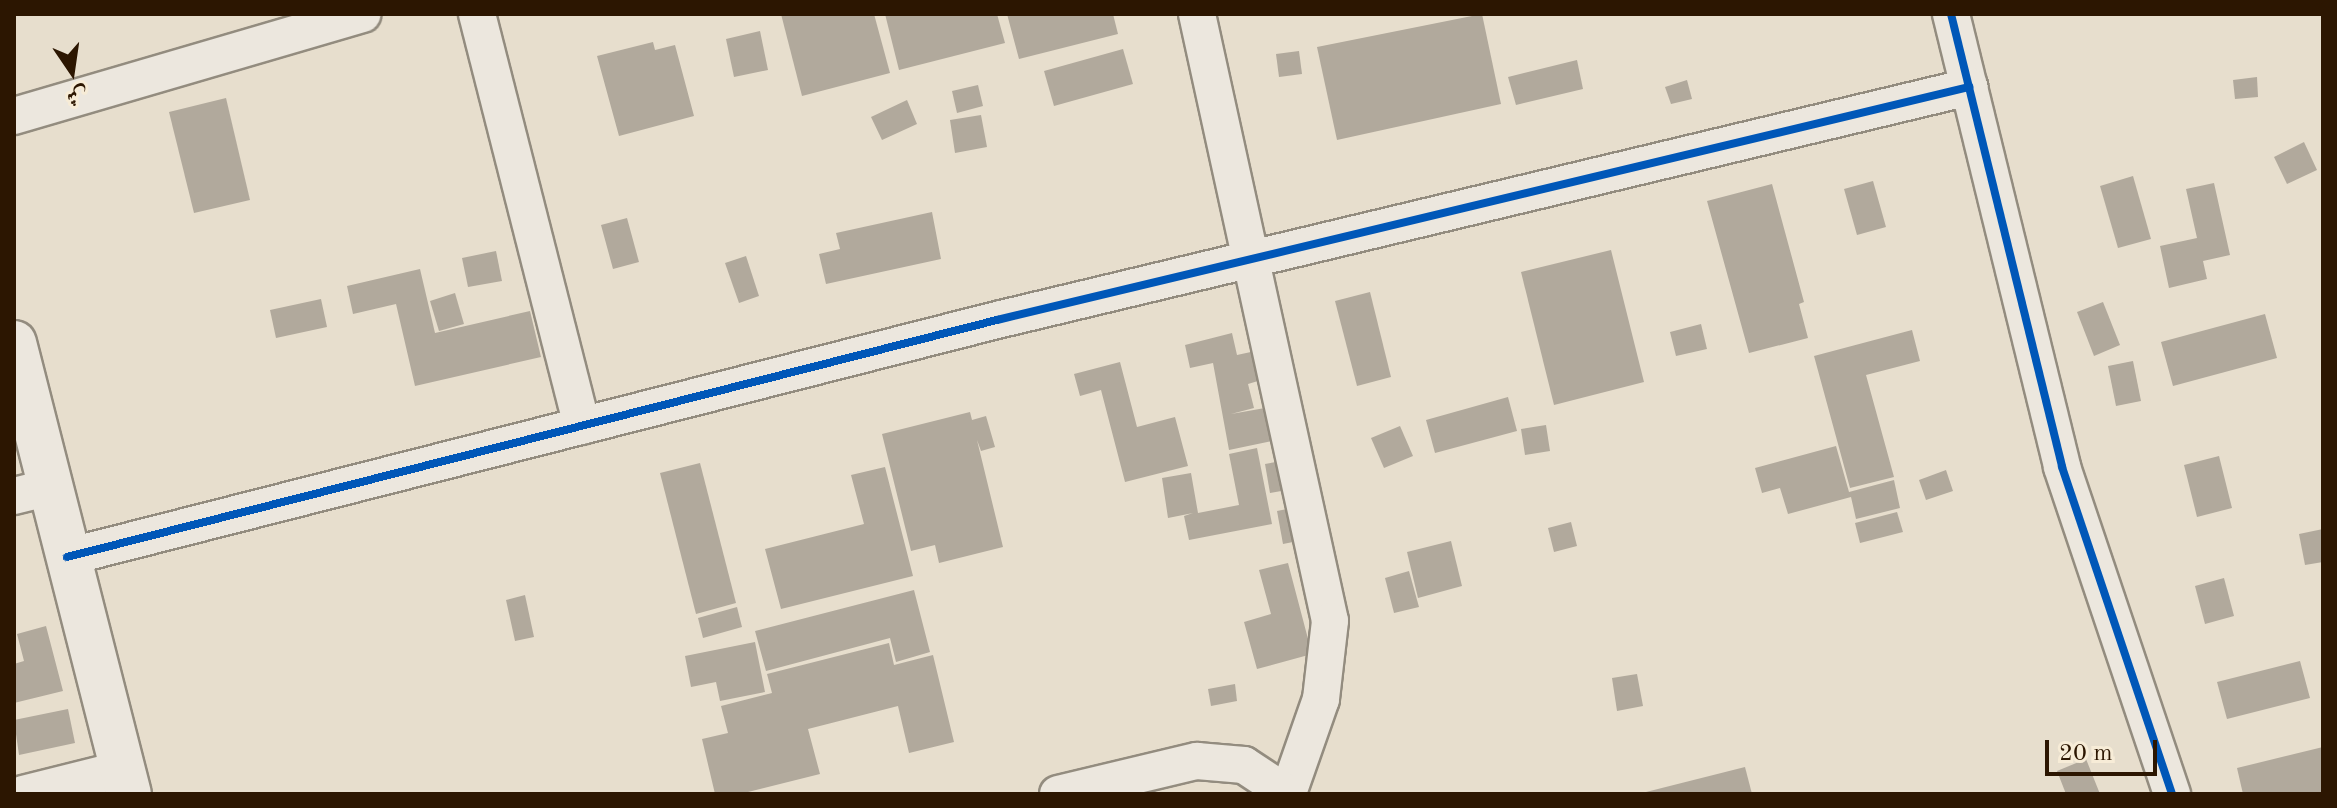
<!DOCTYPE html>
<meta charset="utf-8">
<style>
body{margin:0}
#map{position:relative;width:2337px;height:808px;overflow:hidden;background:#e7decd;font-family:"Old Standard TT",Amiri,serif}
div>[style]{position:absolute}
.building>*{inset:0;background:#b1a99c}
.roads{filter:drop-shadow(2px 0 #938c7f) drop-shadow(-2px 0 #938c7f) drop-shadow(0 2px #938c7f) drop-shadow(0 -2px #938c7f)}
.minor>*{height:36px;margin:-18px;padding:0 18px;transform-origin:18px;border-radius:18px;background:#ece7de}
.secondary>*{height:44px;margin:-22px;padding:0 22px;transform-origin:22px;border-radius:22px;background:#ece7de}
.cycleway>*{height:8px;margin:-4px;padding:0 4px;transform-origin:4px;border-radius:4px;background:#0057b8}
span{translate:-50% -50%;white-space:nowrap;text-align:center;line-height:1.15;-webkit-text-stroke:6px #f7ecd7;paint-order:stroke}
.frame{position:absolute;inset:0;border:16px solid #2c1601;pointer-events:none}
.north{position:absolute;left:32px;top:32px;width:80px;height:80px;-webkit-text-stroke:6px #f7ecd7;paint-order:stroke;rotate:167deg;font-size:22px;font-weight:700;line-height:32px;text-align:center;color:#2c1601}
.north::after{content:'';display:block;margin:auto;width:28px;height:36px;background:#2c1601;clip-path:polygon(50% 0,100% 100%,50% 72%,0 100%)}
.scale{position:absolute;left:2045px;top:740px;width:112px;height:36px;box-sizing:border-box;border:4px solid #2c1601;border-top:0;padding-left:10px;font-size:24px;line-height:28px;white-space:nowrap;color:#2c1601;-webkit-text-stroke:6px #f7ecd7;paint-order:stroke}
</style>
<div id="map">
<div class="building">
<i style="clip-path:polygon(781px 14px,874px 14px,890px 73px,802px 96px)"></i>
<i style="clip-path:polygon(885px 14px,997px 14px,1005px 43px,899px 70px)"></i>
<i style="clip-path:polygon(1007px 14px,1113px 14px,1118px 34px,1019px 59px)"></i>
<i style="clip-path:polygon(1482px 14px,1501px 104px,1337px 140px,1317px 47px)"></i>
<i style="clip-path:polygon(760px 31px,768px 70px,734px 77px,726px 39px)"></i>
<i style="clip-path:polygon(653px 42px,655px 50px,675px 45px,694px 116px,619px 136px,597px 56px)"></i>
<i style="clip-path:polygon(1123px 49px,1133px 84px,1054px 106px,1044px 71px)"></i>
<i style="clip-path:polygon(1299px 51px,1302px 74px,1279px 77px,1276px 54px)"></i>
<i style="clip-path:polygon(1577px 60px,1583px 89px,1516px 105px,1508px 77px)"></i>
<i style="clip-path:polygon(2257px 77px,2258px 97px,2235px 99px,2233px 80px)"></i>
<i style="clip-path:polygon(1687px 80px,1692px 99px,1671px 104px,1665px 87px)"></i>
<i style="clip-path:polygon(978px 85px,983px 106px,957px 113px,952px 91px)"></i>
<i style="clip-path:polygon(226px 98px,250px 200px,194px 213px,169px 112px)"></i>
<i style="clip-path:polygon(907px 100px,917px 124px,882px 140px,871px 117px)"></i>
<i style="clip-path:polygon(981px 115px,987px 147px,955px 153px,950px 120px)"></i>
<i style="clip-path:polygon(2304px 142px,2317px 170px,2287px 184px,2274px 157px)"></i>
<i style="clip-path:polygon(2133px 176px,2151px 239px,2118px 248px,2100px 186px)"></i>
<i style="clip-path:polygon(1873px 181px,1886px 227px,1857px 235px,1844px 189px)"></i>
<i style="clip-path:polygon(2214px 183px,2230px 255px,2203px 261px,2207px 279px,2169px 288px,2160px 246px,2197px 238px,2186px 189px)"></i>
<i style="clip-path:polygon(1772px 184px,1804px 302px,1799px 304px,1808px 338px,1749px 353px,1707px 201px)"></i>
<i style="clip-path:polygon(932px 212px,941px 259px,826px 284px,819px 254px,840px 249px,836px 233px)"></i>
<i style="clip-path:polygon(627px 218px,639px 262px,613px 269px,601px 225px)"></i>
<i style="clip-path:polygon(1611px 250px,1644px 382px,1554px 405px,1521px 272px)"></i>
<i style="clip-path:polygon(496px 251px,502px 281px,468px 287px,462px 258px)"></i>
<i style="clip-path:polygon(746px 256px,759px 296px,739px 303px,725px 263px)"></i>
<i style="clip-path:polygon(420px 269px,435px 333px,530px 311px,541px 357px,415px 386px,396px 304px,353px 314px,347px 286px)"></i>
<i style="clip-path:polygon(1370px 292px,1391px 377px,1357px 386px,1335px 301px)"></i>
<i style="clip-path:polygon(455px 293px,464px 324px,439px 331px,430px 301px)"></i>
<i style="clip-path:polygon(321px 299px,327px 327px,276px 338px,270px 310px)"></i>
<i style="clip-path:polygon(2103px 302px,2120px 345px,2094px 356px,2077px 312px)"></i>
<i style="clip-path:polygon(2265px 314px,2277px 358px,2173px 386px,2161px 342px)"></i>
<i style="clip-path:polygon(1701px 324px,1707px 349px,1676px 356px,1670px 332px)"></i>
<i style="clip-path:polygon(1912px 330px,1920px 361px,1866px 375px,1894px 477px,1850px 488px,1814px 356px)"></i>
<i style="clip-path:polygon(1232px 333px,1237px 355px,1260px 350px,1268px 378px,1248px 384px,1254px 408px,1231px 414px,1276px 406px,1282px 439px,1229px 450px,1213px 363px,1190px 368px,1185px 345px)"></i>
<i style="clip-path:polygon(2133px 361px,2141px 401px,2116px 406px,2108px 366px)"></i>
<i style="clip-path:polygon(1120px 362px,1137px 427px,1175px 417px,1188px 466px,1125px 482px,1101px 390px,1080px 396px,1074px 374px)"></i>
<i style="clip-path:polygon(1508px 397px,1517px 431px,1435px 453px,1426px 420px)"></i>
<i style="clip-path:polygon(970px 412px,972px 420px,986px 416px,995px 447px,981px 451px,977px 440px,1003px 547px,939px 563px,935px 545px,911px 551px,882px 434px)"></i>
<i style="clip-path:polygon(1546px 425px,1550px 451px,1525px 455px,1521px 429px)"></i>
<i style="clip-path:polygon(1400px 426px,1413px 456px,1384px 468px,1371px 438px)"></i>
<i style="clip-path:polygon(1836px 446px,1849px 492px,1894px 480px,1900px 508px,1856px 519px,1851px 497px,1788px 514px,1780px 488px,1762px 493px,1755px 468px)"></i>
<i style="clip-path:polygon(1257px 448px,1272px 524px,1189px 540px,1184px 516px,1193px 513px,1168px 518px,1162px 478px,1191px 473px,1198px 513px,1239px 505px,1229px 454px)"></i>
<i style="clip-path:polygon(2219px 456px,2232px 508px,2197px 517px,2184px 465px)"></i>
<i style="clip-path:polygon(1282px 461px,1287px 490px,1270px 493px,1265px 464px)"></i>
<i style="clip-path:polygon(700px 463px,736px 603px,696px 614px,660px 473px)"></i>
<i style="clip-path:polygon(885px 467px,913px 576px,781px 609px,765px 549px,864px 524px,851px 475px)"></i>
<i style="clip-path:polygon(1946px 470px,1953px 491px,1926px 500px,1919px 480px)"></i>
<i style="clip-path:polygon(1302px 506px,1308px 539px,1283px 544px,1277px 511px)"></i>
<i style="clip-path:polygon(1897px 512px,1903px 532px,1860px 543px,1855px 523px)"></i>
<i style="clip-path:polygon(1571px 522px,1577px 546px,1554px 552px,1548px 528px)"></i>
<i style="clip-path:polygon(2323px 529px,2323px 562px,2305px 565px,2299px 534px)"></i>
<i style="clip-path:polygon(1451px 541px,1462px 586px,1418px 598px,1407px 552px)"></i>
<i style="clip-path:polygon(1288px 563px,1312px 654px,1257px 669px,1244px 622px,1271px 614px,1259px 570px)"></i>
<i style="clip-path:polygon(1409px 571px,1419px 607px,1394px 613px,1385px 578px)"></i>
<i style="clip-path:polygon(2224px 578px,2234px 616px,2205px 624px,2195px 586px)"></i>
<i style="clip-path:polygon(914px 590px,930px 652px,896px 662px,890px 638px,766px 671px,755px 631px)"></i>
<i style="clip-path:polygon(525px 595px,534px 637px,515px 641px,506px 600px)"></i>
<i style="clip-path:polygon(737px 607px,742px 627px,703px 638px,698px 618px)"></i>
<i style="clip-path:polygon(46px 626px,63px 691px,14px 703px,14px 664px,24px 661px,17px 634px)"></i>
<i style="clip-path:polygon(755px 642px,765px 692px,720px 701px,716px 682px,691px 687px,685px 656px)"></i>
<i style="clip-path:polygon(889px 643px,894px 665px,933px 655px,954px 742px,909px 753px,898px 706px,808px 729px,820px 774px,740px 794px,715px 794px,702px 739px,728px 733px,721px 706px,772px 693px,767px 674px)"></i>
<i style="clip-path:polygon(2300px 661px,2310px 698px,2227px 719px,2217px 682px)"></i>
<i style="clip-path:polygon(1637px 674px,1643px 706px,1617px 711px,1612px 678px)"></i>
<i style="clip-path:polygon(1235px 684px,1237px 701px,1211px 706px,1208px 689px)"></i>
<i style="clip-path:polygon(68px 709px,75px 743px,19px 755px,14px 720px)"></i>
<i style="clip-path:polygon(2323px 747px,2323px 793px,2243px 794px,2237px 768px)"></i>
<i style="clip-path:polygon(2086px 759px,2100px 794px,2066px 794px,2057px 771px)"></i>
<i style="clip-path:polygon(1745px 767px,1752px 794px,1642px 794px,1642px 793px)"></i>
</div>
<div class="roads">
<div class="minor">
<i style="left:477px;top:14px;width:425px;rotate:75.7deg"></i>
<i style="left:1197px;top:14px;width:621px;rotate:77.64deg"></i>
<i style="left:1330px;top:621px;width:79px;rotate:96.6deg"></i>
<i style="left:1321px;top:699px;width:100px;rotate:109.3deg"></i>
<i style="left:1951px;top:14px;width:466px;rotate:76.2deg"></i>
<i style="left:2062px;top:467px;width:345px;rotate:71.4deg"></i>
<i style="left:14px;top:116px;width:363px;rotate:-16.3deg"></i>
<i style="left:14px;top:496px;width:36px;rotate:-14deg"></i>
<i style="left:67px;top:557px;width:960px;rotate:-14.3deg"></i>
<i style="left:997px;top:320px;width:1000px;rotate:-13.48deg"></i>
<i style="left:23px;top:794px;width:103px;rotate:-14deg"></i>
<i style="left:1058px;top:794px;width:143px;rotate:-13.4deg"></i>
<i style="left:1197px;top:761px;width:47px;rotate:4.9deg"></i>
<i style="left:1244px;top:765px;width:53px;rotate:33.4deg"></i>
</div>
<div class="secondary">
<i style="left:14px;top:343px;width:465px;rotate:75.7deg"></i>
</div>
</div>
<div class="cycleway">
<i style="left:1951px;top:14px;width:466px;rotate:76.2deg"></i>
<i style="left:2062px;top:467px;width:345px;rotate:71.4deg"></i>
<i style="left:67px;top:557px;width:960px;rotate:-14.3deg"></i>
<i style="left:997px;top:320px;width:1000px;rotate:-13.48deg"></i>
</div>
<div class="frame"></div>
<div class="north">ش</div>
<div class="scale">20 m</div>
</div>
